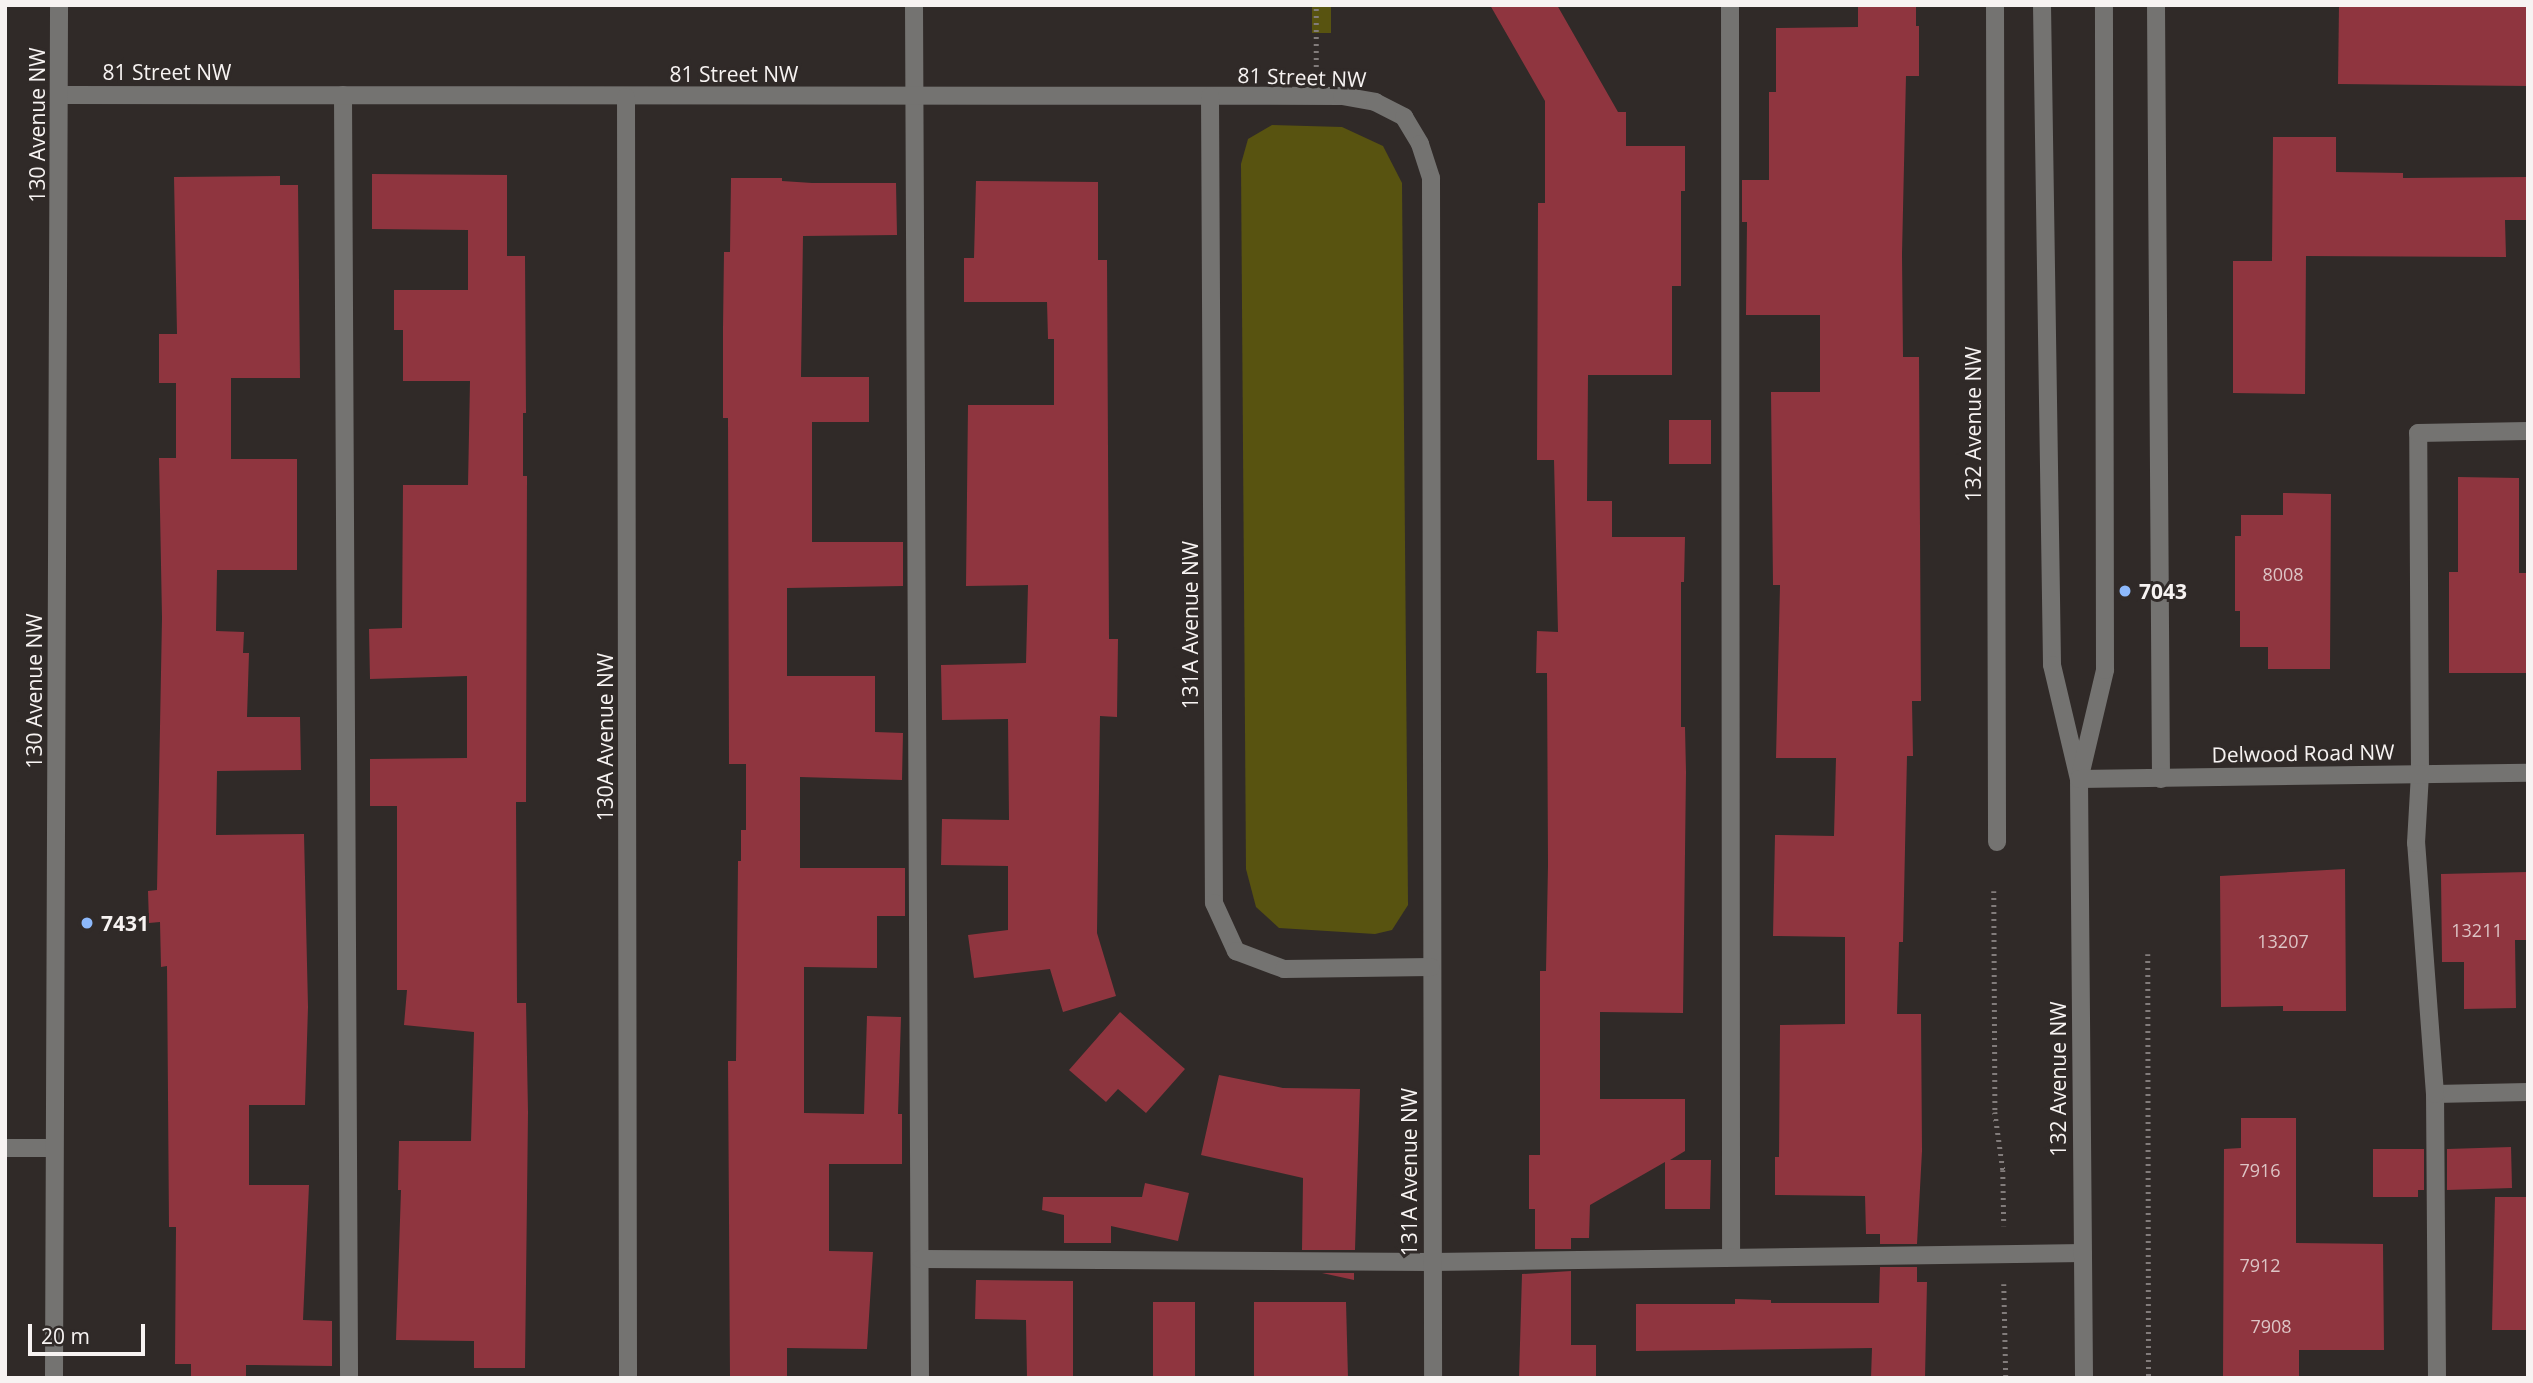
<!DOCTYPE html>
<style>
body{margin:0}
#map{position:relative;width:2533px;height:1383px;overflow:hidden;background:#302a28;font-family:"Open Sans",sans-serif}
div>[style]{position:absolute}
.green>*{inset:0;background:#585310}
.building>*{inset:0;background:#8f353f}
.path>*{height:4.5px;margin-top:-2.25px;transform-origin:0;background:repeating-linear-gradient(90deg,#827c7b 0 2px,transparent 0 7px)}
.service>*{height:18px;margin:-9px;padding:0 9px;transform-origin:9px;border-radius:9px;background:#747371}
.minor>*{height:18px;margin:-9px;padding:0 9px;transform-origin:9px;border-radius:9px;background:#747371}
.tertiary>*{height:18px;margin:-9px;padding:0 9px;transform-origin:9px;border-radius:9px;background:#747371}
.dots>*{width:19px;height:19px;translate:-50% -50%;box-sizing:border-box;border:4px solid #302a28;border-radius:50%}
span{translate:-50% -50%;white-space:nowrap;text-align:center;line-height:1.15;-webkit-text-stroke:6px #302a28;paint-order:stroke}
.number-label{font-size:18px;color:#ddc4c5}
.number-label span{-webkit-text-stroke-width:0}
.street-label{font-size:21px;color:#f7f3f2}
.poi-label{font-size:21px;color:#f7f3f2;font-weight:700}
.left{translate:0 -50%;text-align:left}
.frame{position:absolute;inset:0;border:7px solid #f7f3f2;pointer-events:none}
.scale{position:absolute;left:28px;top:1324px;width:117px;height:32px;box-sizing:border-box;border:4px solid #f7f3f2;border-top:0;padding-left:9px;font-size:21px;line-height:24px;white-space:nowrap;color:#f7f3f2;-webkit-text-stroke:5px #302a28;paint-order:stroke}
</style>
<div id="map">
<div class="green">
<i style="clip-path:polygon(1312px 5px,1331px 5px,1331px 33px,1312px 33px)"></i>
<i style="clip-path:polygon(1272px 125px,1342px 127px,1383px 146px,1402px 183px,1408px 905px,1392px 930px,1375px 934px,1279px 928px,1256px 907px,1246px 869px,1241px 164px,1248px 139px)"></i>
</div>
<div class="building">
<i style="clip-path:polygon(1490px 5px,1557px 5px,1618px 112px,1626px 112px,1626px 146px,1685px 146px,1685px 191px,1681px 191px,1681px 286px,1672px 286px,1672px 375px,1588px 375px,1587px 501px,1612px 501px,1612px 537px,1685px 537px,1684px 582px,1681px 582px,1681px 727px,1685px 727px,1686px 772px,1683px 1013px,1600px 1012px,1600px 1099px,1685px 1099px,1685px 1151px,1670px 1160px,1711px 1160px,1710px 1209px,1665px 1209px,1665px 1162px,1590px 1205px,1589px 1238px,1571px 1238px,1571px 1249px,1535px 1249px,1535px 1209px,1529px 1209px,1529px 1155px,1540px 1155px,1540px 971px,1546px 971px,1548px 865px,1547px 673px,1536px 673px,1537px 631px,1558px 632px,1554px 460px,1537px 460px,1538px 203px,1545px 203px,1545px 101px)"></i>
<i style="clip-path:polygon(1858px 5px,1916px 5px,1916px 26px,1919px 26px,1919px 76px,1906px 76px,1902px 254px,1903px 357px,1919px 357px,1921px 701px,1912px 701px,1913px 756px,1907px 756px,1903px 942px,1899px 942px,1897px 1014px,1921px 1014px,1922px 1151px,1917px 1244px,1880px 1244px,1880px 1234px,1866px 1234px,1865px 1196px,1775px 1195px,1775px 1157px,1779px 1157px,1780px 1025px,1845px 1024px,1845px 937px,1773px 936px,1775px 835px,1834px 836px,1836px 758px,1776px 758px,1780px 585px,1773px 585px,1771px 392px,1820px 392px,1820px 315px,1746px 315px,1747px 222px,1742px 222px,1742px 180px,1769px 180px,1769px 92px,1776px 92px,1776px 28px,1858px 27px)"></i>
<i style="clip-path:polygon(2339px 5px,2528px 5px,2528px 86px,2338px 84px)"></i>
<i style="clip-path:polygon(2273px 137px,2336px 137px,2336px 172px,2403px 173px,2403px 178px,2528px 177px,2528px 220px,2505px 220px,2506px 257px,2306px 256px,2305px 394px,2233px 393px,2233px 261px,2272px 261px)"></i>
<i style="clip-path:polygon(372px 174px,507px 175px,507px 256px,525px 256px,526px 413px,523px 413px,523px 476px,527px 476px,526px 802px,516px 802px,517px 1003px,526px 1003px,528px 1112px,525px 1368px,474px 1368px,474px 1341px,396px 1340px,401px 1190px,398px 1190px,399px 1141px,471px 1141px,474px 1032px,404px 1025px,407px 990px,397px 990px,397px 806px,370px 806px,370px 759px,467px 758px,467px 676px,370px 679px,369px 629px,402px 628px,403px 485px,468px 485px,470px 381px,403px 381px,403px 330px,394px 330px,394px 290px,468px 290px,468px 230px,372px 229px)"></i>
<i style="clip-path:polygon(280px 176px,280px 185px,298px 185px,300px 378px,231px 378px,231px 459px,297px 459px,297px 570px,217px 570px,216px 631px,244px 632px,243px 653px,249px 653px,247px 717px,300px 717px,301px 770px,217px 771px,216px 835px,304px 834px,308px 1007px,305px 1105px,249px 1105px,249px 1185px,309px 1185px,303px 1320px,332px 1321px,332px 1366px,246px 1365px,246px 1378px,191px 1378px,191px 1364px,175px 1364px,176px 1227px,169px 1227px,167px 966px,161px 967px,160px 922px,149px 923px,148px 891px,157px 890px,162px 618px,159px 458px,176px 458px,176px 383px,159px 383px,159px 334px,177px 334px,174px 177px)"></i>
<i style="clip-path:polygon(731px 178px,782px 178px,782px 181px,812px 183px,896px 183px,897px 235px,803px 236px,801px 377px,869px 377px,869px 422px,812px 422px,812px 542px,903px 542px,903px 586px,787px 588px,787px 676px,875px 676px,875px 732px,903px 733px,902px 780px,800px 777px,800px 868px,905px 868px,905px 916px,877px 916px,877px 968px,804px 967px,804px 1113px,864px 1114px,867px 1016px,901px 1017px,898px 1114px,902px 1114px,902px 1164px,829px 1164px,829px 1251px,873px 1252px,867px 1349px,787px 1348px,787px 1378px,730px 1378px,728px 1061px,736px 1061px,738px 861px,741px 861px,741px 830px,746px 830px,746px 764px,729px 764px,728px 418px,723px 418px,723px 329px,724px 252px,730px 252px)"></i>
<i style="clip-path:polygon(976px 181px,1098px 182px,1098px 260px,1107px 260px,1109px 639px,1118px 639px,1117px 717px,1100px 716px,1097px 933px,1116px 996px,1063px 1012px,1050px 969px,974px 978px,968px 935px,1008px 930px,1008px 866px,941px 865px,942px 819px,1009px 820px,1008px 719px,942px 720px,941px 665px,1026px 663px,1028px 585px,966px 586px,968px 405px,1054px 405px,1054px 339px,1048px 339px,1047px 302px,964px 302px,964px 258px,974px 258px)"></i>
<i style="clip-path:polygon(1669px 420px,1711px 420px,1711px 464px,1669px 464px)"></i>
<i style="clip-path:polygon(2458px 477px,2519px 478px,2519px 573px,2528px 573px,2528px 673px,2449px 673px,2449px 572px,2458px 572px)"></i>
<i style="clip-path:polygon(2283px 493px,2331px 494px,2330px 669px,2268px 669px,2268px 647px,2240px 647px,2240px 611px,2235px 611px,2235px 536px,2241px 536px,2241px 515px,2283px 515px)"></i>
<i style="clip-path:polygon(2345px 869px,2346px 1011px,2283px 1011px,2283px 1006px,2221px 1007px,2220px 876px)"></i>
<i style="clip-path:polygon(2528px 872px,2528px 940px,2515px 940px,2516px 1008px,2464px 1009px,2464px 962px,2442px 962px,2441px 874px)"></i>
<i style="clip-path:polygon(1120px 1012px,1185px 1069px,1146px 1113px,1118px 1089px,1106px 1102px,1069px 1070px)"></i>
<i style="clip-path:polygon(1219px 1075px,1283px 1088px,1360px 1089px,1355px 1250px,1302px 1250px,1303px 1178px,1201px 1155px)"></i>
<i style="clip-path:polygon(2241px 1118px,2296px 1118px,2296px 1243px,2383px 1244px,2384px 1350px,2299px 1350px,2299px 1378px,2223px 1378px,2224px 1149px,2241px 1148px)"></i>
<i style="clip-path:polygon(2511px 1147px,2512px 1188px,2447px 1190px,2447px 1149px)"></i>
<i style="clip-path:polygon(2373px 1149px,2424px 1149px,2424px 1190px,2418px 1190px,2418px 1197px,2373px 1197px)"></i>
<i style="clip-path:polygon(1145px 1183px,1189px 1193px,1178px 1241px,1111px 1226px,1111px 1243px,1064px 1243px,1064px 1215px,1042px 1210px,1043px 1197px,1142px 1197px)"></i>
<i style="clip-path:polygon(2495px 1197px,2528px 1197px,2528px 1330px,2492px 1330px)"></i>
<i style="clip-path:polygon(1880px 1267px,1917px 1267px,1917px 1282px,1927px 1282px,1925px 1378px,1871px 1378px,1872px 1348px,1636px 1351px,1636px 1304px,1735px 1304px,1735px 1299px,1771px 1300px,1771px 1303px,1879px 1303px)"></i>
<i style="clip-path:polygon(1571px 1271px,1571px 1345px,1596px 1345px,1596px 1378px,1519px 1378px,1522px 1274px)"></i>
<i style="clip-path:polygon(1322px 1273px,1354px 1273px,1354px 1280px)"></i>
<i style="clip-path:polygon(976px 1280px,1073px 1281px,1073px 1378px,1027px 1378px,1026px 1320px,975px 1319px)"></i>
<i style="clip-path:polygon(1153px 1302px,1195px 1302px,1195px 1378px,1153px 1378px)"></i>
<i style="clip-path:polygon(1254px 1302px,1346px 1302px,1348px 1378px,1254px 1378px)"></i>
</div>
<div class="path">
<i style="left:1316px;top:67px;width:62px;rotate:-90deg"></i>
<i style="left:1994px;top:891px;width:221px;rotate:89.7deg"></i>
<i style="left:1995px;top:1112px;width:59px;rotate:82.1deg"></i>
<i style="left:2003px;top:1170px;width:56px;rotate:89deg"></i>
<i style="left:2148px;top:954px;width:424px;rotate:89.9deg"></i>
<i style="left:2004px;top:1284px;width:94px;rotate:88.8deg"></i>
</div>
<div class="service">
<i style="left:914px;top:5px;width:1373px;rotate:89.75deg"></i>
<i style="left:1730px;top:5px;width:1251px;rotate:89.95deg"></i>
<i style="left:343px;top:95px;width:1283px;rotate:89.73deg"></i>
<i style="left:2435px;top:1094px;width:93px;rotate:-1.2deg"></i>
<i style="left:920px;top:1259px;width:512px;rotate:0.34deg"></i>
<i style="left:1432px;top:1262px;width:651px;rotate:-0.79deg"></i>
<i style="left:2437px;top:1378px;width:284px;rotate:-90.4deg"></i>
<i style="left:2435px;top:1094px;width:252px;rotate:-94.3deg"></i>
<i style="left:2416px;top:843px;width:69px;rotate:-86.7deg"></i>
<i style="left:2420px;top:774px;width:341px;rotate:-90.3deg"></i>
<i style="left:2418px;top:433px;width:110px;rotate:-1deg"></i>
</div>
<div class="minor">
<i style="left:1995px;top:5px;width:837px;rotate:89.86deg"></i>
<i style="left:2156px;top:5px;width:774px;rotate:89.63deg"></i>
<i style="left:60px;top:95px;width:1282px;rotate:0.04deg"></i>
<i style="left:1342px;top:96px;width:34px;rotate:10deg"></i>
<i style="left:1375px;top:102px;width:33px;rotate:27deg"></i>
<i style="left:1404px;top:117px;width:31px;rotate:59deg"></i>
<i style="left:1420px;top:144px;width:36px;rotate:72deg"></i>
<i style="left:1431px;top:178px;width:1200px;rotate:89.9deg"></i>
<i style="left:1210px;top:96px;width:807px;rotate:89.72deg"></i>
<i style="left:1214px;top:903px;width:53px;rotate:65.4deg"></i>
<i style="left:1236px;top:951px;width:51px;rotate:20.6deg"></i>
<i style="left:1284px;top:969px;width:147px;rotate:-0.8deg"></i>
<i style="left:626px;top:97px;width:1281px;rotate:89.91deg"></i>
<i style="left:5px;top:1148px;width:49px"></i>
</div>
<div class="tertiary">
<i style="left:2042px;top:5px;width:660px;rotate:89.13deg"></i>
<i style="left:2052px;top:665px;width:117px;rotate:76.7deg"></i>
<i style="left:2079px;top:779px;width:599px;rotate:89.52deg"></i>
<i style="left:2080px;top:776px;width:109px;rotate:-76.7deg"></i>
<i style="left:2105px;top:670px;width:665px;rotate:-90.09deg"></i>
<i style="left:2079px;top:779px;width:449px;rotate:-0.8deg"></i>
<i style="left:54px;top:1378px;width:1373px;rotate:-89.79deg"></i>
</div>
<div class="dots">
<i style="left:2125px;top:591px;background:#8db9fc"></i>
<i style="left:87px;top:923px;background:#8db9fc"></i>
</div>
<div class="number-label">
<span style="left:2283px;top:574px">8008</span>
<span style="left:2477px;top:930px">13211</span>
<span style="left:2283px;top:941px">13207</span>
<span style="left:2260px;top:1170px">7916</span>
<span style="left:2260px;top:1265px">7912</span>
<span style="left:2271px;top:1326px">7908</span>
</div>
<div class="street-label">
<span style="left:167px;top:72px">81 Street NW</span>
<span style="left:734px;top:74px">81 Street NW</span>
<span style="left:1302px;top:77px;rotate:2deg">81 Street NW</span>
<span style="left:37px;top:125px;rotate:-90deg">130 Avenue NW</span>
<span style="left:1973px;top:424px;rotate:-90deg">132 Avenue NW</span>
<span style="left:1190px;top:625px;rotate:-90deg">131A Avenue NW</span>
<span style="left:34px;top:691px;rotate:-90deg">130 Avenue NW</span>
<span style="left:605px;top:737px;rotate:-90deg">130A Avenue NW</span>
<span style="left:2303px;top:753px;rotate:-1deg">Delwood Road NW</span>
<span style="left:2058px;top:1079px;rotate:-90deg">132 Avenue NW</span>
<span style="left:1409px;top:1172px;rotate:-90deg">131A Avenue NW</span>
</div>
<div class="poi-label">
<span class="left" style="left:2139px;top:591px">7043</span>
<span class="left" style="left:101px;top:923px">7431</span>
</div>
<div class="frame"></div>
<div class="scale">20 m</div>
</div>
